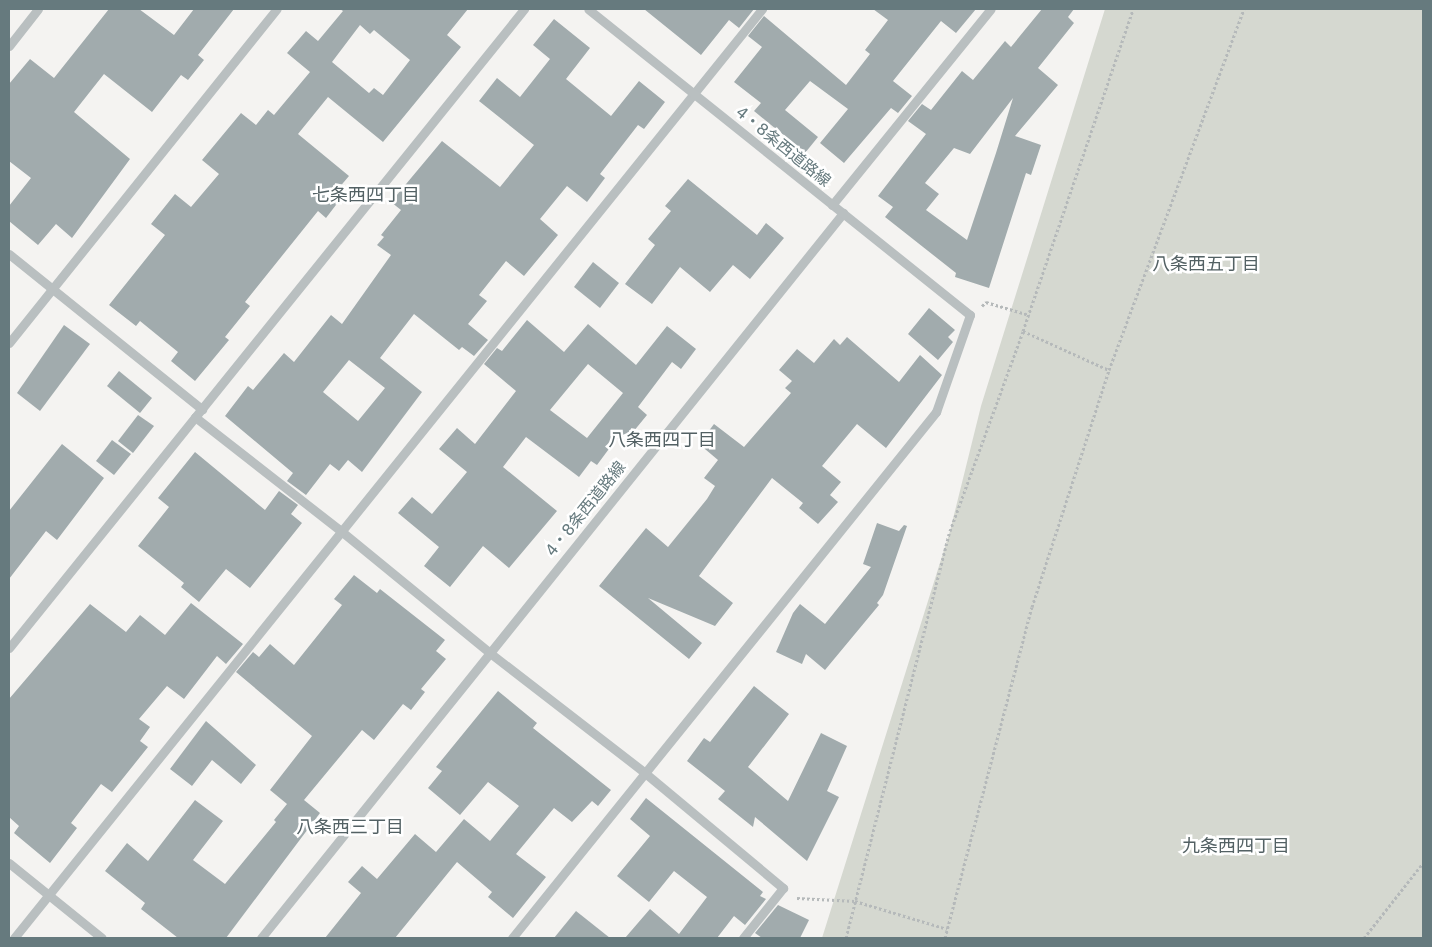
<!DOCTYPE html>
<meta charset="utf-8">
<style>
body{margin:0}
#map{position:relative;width:1432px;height:947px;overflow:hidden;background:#f4f3f1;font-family:"DejaVu Sans","Noto Sans JP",sans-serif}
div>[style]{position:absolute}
.green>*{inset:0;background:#d5d8d0}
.building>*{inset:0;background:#a1abad}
.path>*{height:3px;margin-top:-1.5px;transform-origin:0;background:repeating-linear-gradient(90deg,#b5b9ba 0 2.5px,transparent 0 5px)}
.minor>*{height:9px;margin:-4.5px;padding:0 4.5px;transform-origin:4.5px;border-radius:4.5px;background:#b9bfc0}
span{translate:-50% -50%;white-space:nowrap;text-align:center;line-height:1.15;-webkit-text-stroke:5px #fff;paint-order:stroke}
.street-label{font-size:16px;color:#667a7e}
.neighbourhood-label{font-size:18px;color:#536164}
.frame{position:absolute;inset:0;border:10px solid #667a7e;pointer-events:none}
</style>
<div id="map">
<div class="green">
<i style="clip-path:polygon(1105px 9px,1423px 9px,1423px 938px,822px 938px,950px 531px,981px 406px)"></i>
</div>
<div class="building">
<i style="clip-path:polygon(109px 9px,139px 9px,174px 35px,194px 9px,234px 9px,198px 55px,204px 60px,188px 80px,181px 75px,152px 112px,104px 74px,74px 112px,130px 159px,72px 238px,56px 224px,38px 245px,9px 221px,9px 206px,31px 178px,9px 161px,9px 84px,30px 59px,54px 78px)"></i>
<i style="clip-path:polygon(evenodd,340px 9px,468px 9px,447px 35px,461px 47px,383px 142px,328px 97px,298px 134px,349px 176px,332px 196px,339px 201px,326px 218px,318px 211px,245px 302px,250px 306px,225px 337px,229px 340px,195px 381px,171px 361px,178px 352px,140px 321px,136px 326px,109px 305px,165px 235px,151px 224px,175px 194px,191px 207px,219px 174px,202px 160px,241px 113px,256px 125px,268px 110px,274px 115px,310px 72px,287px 53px,306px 31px,318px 41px,343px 11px,340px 9px,360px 25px,370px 34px,374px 30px,410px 60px,383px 95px,374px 88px,369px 93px,332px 62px,360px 25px)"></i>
<i style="clip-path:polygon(644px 9px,754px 9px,739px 28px,729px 20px,701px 55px)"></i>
<i style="clip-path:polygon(873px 9px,976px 9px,956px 33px,941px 21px,893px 81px,912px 96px,898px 113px,891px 108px,844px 163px,820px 143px,848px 109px,810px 81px,785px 110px,818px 137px,805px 153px,754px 111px,761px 103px,734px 82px,762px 47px,748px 36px,764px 16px,846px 85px,870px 54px,865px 50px,888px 20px)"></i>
<i style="clip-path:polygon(evenodd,1042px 9px,1074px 9px,1068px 17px,1074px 23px,1038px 68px,1058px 85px,1015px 136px,1041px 145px,1031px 175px,1026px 173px,989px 288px,955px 277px,956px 273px,885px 217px,893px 207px,878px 196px,926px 134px,908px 121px,922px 104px,931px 110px,962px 71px,973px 80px,1005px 41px,1011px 47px,1042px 9px,1013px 98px,996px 153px,967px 240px,926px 210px,939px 194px,925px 183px,954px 148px,970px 154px,1013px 98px)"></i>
<i style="clip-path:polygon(evenodd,554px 19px,590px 48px,566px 79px,611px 116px,639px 81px,665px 102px,644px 129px,638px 125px,600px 174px,605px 178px,587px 202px,567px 186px,540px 219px,558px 235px,524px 276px,506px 261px,479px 295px,487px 301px,468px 324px,488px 340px,474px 356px,462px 347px,459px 350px,414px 314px,380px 358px,422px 392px,362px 472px,348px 460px,339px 471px,330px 464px,306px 495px,287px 481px,293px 473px,225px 416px,248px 386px,253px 390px,284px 353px,294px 362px,331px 315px,342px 324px,391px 255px,377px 245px,384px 237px,381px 235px,401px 210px,391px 202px,442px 141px,500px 187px,534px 145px,479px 101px,497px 78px,520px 97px,550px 59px,533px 45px,554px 19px,349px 360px,385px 388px,358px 421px,323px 392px,349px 360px)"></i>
<i style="clip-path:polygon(688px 179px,757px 235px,766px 223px,784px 238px,750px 279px,733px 265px,710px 292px,680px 267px,652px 304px,625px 284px,655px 245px,648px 239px,671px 211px,665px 206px)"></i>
<i style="clip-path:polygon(593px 262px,619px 283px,600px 308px,574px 287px)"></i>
<i style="clip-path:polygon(929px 308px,955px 330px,948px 337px,953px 342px,938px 360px,908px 334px)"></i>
<i style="clip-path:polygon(evenodd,527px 320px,564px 352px,588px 324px,636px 365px,667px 326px,696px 349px,681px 369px,672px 362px,638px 407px,647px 415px,624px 443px,617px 438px,597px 465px,591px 461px,579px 477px,526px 437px,503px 467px,557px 511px,509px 568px,483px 546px,450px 587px,424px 566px,439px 547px,398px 513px,412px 497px,432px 514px,467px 472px,439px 449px,457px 428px,475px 444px,516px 391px,484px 364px,497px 348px,502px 351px,527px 320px,588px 364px,623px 393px,587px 438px,550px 410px,588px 364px)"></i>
<i style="clip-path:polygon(64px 325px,90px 344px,40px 411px,17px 393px)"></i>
<i style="clip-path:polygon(847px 337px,899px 382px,920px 355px,942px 375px,886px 448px,857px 424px,822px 466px,841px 482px,830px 495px,838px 502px,818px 524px,799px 508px,803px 503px,772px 478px,699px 576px,733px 603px,715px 626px,648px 598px,702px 643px,689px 659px,599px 586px,646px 528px,668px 547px,707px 499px,715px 486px,704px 478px,718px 460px,699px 444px,714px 424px,744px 447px,791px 393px,785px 388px,792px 381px,779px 370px,797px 349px,814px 363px,834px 339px,840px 345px)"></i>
<i style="clip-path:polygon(119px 371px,152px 398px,140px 413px,107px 386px)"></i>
<i style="clip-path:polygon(138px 415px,154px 426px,133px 453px,118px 441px)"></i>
<i style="clip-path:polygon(112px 440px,131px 454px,114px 475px,96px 461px)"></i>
<i style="clip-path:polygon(62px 444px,104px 478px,57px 540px,46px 531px,9px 579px,9px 511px)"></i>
<i style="clip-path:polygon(195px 452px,265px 510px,279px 491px,298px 505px,291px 514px,302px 523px,250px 588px,226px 569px,199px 602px,181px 587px,184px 583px,138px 546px,169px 507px,158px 498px)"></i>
<i style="clip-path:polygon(877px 523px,899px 531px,904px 525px,907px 526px,883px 595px,877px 603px,879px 605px,825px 670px,806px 654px,802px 664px,776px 652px,793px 613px,800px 604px,825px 624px,871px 567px,863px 564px)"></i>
<i style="clip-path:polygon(354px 575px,377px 593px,380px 589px,445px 640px,436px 651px,446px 659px,421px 689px,425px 692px,411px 710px,403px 704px,374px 740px,362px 730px,304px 800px,320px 813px,226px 938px,178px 938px,141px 909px,145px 903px,105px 871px,127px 843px,148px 861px,195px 800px,223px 821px,193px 860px,225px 884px,276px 822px,274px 820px,287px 804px,270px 790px,312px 736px,236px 672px,253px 652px,259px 657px,270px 644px,294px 665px,342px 605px,334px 599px)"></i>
<i style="clip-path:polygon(191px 603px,243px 644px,226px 664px,217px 656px,184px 699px,167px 686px,139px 719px,150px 727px,140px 741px,148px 747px,112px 792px,101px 784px,71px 823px,77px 828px,50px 863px,14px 833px,19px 826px,9px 817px,9px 699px,90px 604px,126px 632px,140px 615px,165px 635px)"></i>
<i style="clip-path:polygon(754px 686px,789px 714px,748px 767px,788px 801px,821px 733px,847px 746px,827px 791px,839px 797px,807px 861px,755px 817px,753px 827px,718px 799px,725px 791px,687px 761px,704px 738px,710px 742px)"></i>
<i style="clip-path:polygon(498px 691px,537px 723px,533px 728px,611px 790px,598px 806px,592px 801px,572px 822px,554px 808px,516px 854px,546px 877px,513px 918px,488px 897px,492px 892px,457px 862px,395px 938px,325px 938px,361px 893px,348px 882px,362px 866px,377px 879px,415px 834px,436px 852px,464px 819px,490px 841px,519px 806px,488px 782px,460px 815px,428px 788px,442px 771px,436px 767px)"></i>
<i style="clip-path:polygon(206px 721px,256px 765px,241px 784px,212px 760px,192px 786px,170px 769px)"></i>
<i style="clip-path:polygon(646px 798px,763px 892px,760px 896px,766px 899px,745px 925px,734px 916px,717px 938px,625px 938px,650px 909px,679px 934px,707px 897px,674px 871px,649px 902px,617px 876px,650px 836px,630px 819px)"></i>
<i style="clip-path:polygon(778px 905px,809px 920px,800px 938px,762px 938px,755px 933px)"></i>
<i style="clip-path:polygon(576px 911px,610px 938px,554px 938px)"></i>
</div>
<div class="path">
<i style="left:982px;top:306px;width:6px;rotate:-45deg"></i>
<i style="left:986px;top:302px;width:45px;rotate:16.8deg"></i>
<i style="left:1023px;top:331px;width:94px;rotate:24.4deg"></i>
<i style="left:797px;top:898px;width:58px;rotate:3deg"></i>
<i style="left:855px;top:901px;width:96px;rotate:16.9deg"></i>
<i style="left:846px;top:938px;width:420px;rotate:-75.7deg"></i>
<i style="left:950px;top:531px;width:213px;rotate:-69.9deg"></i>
<i style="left:1023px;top:331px;width:340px;rotate:-71.1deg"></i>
<i style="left:945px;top:938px;width:342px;rotate:-75.3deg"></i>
<i style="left:1032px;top:607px;width:249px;rotate:-72deg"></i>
<i style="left:1109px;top:370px;width:385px;rotate:-69.5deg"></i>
<i style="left:1364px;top:938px;width:95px;rotate:-51.8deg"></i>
</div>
<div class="minor">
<i style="left:9px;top:46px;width:47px;rotate:-51.9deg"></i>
<i style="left:832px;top:205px;width:252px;rotate:-51deg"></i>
<i style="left:9px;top:254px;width:248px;rotate:38.8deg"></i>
<i style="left:9px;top:343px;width:428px;rotate:-51.3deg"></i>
<i style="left:195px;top:417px;width:185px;rotate:38deg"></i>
<i style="left:341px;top:531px;width:193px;rotate:39.3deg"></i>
<i style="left:490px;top:653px;width:196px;rotate:37.7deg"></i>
<i style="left:645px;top:773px;width:180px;rotate:39.8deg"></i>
<i style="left:783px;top:888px;width:64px;rotate:128.7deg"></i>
<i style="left:9px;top:648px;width:821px;rotate:-51.13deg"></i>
<i style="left:9px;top:863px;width:119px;rotate:38.9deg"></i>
<i style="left:14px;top:938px;width:1193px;rotate:-51.16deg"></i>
<i style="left:261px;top:938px;width:930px;rotate:-51.24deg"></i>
<i style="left:512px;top:938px;width:676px;rotate:-51.13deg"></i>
<i style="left:936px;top:412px;width:103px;rotate:-70.7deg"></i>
<i style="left:970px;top:315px;width:489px;rotate:-141.3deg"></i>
</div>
<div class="street-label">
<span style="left:783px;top:147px;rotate:39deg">4・8条西道路線</span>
<span style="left:586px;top:509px;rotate:-51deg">4・8条西道路線</span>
</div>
<div class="neighbourhood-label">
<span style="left:366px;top:195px">七条西四丁目</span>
<span style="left:1206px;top:264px">八条西五丁目</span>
<span style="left:662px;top:440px">八条西四丁目</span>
<span style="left:350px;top:827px">八条西三丁目</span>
<span style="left:1236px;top:846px">九条西四丁目</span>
</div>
<div class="frame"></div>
</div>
